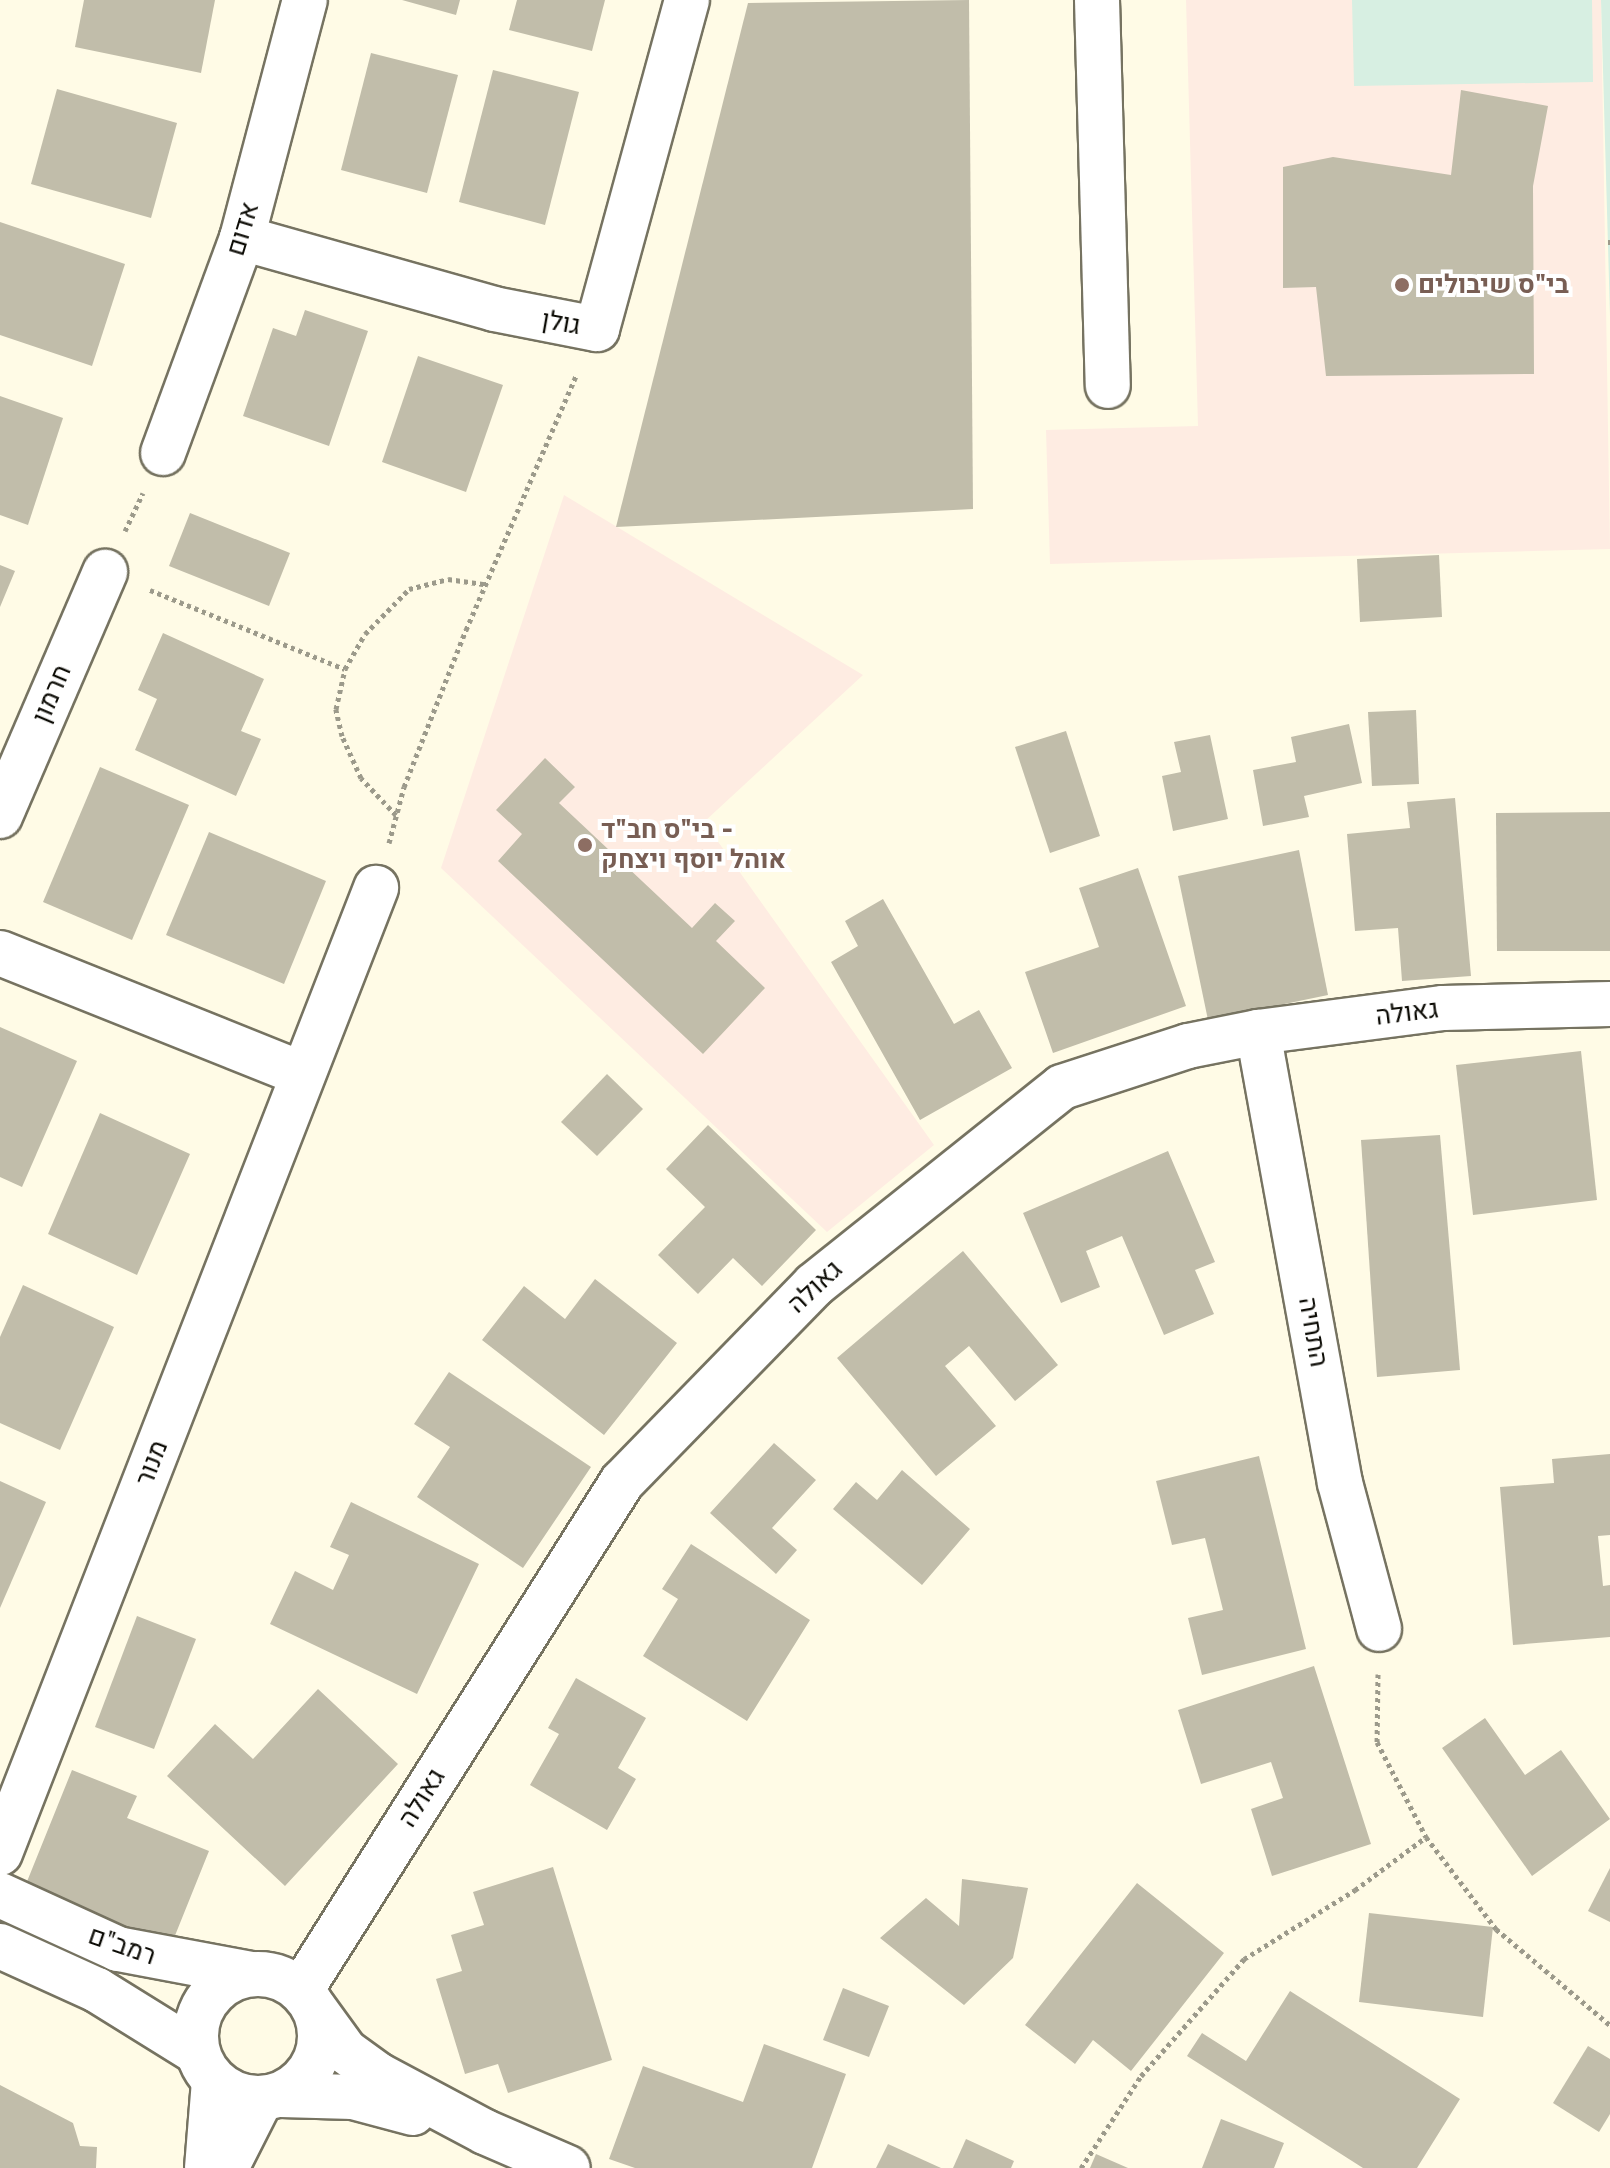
<!DOCTYPE html>
<meta charset="utf-8">
<style>
body{margin:0}
#map{position:relative;width:1610px;height:2168px;overflow:hidden;background:#fffbe6;font-family:"Roboto Serif",Heebo,serif}
div>[style]{position:absolute}
.education>*{inset:0;background:#feece2}
.green>*{inset:0;background:#d7efe2}
.building>*{inset:0;background:#c1bdaa}
.path>*{height:5px;margin-top:-2.5px;transform-origin:0;background:repeating-linear-gradient(90deg,#9c9a8b 0 4px,transparent 0 8px)}
.roads{filter:drop-shadow(2px 0 #767361) drop-shadow(-2px 0 #767361) drop-shadow(0 2px #767361) drop-shadow(0 -2px #767361)}
.minor>*{height:44px;margin:-22px;padding:0 22px;transform-origin:22px;border-radius:22px;background:#fff}
.minor>.ring{margin:-22px;padding:0;box-sizing:content-box;background:none;border:44px solid #fff;border-radius:50%}
.dots>*{width:22px;height:22px;translate:-50% -50%;box-sizing:border-box;border:4px solid #fff;border-radius:50%}
span{translate:-50% -50%;white-space:nowrap;text-align:center;line-height:1.15;-webkit-text-stroke:8px #fff;paint-order:stroke}
.street-label{font-size:26px;color:#0d0c06}
.education-label{font-size:26px;color:#785e54;font-weight:700}
.left{translate:0 -50%;text-align:left}
</style>
<div id="map">
<div class="education">
<i style="clip-path:polygon(1186px 0,1601px 0,1610px 549px,1050px 564px,1046px 430px,1198px 426px)"></i>
<i style="clip-path:polygon(564px 495px,863px 675px,704px 822px,934px 1145px,827px 1232px,441px 868px)"></i>
</div>
<div class="green">
<i style="clip-path:polygon(1352px 0,1592px 0,1593px 82px,1354px 86px)"></i>
<i style="clip-path:polygon(1601px 0,1610px 0,1610px 316px)"></i>
</div>
<div class="building">
<i style="clip-path:polygon(84px 0,215px 0,201px 73px,75px 47px)"></i>
<i style="clip-path:polygon(402px 0,460px 0,456px 15px)"></i>
<i style="clip-path:polygon(517px 0,605px 0,592px 51px,509px 30px)"></i>
<i style="clip-path:polygon(969px 0,973px 509px,616px 527px,748px 3px)"></i>
<i style="clip-path:polygon(371px 53px,458px 75px,427px 193px,341px 170px)"></i>
<i style="clip-path:polygon(493px 70px,579px 92px,545px 225px,459px 202px)"></i>
<i style="clip-path:polygon(57px 89px,177px 123px,151px 218px,31px 184px)"></i>
<i style="clip-path:polygon(1461px 90px,1548px 106px,1533px 186px,1534px 374px,1326px 376px,1316px 287px,1283px 288px,1283px 167px,1333px 157px,1451px 175px)"></i>
<i style="clip-path:polygon(0 222px,125px 264px,92px 366px,0 335px)"></i>
<i style="clip-path:polygon(305px 310px,368px 331px,329px 446px,243px 416px,273px 328px,296px 336px)"></i>
<i style="clip-path:polygon(418px 356px,503px 385px,466px 492px,382px 462px)"></i>
<i style="clip-path:polygon(0 396px,63px 418px,28px 525px,0 515px)"></i>
<i style="clip-path:polygon(190px 513px,290px 553px,269px 606px,169px 566px)"></i>
<i style="clip-path:polygon(1439px 555px,1442px 617px,1360px 622px,1357px 559px)"></i>
<i style="clip-path:polygon(0 565px,15px 571px,0 607px)"></i>
<i style="clip-path:polygon(163px 633px,264px 679px,241px 731px,261px 739px,236px 796px,135px 750px,157px 699px,138px 690px)"></i>
<i style="clip-path:polygon(1416px 710px,1419px 784px,1372px 786px,1368px 712px)"></i>
<i style="clip-path:polygon(1349px 724px,1362px 783px,1304px 796px,1309px 817px,1263px 826px,1253px 770px,1296px 762px,1291px 737px)"></i>
<i style="clip-path:polygon(1066px 731px,1100px 836px,1050px 853px,1015px 747px)"></i>
<i style="clip-path:polygon(1210px 735px,1228px 819px,1173px 831px,1162px 776px,1181px 772px,1174px 742px)"></i>
<i style="clip-path:polygon(545px 758px,575px 787px,559px 803px,692px 928px,715px 903px,735px 921px,716px 941px,765px 988px,703px 1054px,498px 861px,522px 834px,496px 810px)"></i>
<i style="clip-path:polygon(100px 767px,189px 805px,132px 940px,43px 902px)"></i>
<i style="clip-path:polygon(1455px 798px,1471px 976px,1402px 981px,1398px 928px,1355px 931px,1347px 834px,1410px 828px,1407px 802px)"></i>
<i style="clip-path:polygon(1610px 812px,1610px 951px,1497px 951px,1496px 813px)"></i>
<i style="clip-path:polygon(209px 832px,326px 881px,284px 984px,166px 935px)"></i>
<i style="clip-path:polygon(1299px 850px,1328px 995px,1208px 1020px,1178px 876px)"></i>
<i style="clip-path:polygon(1138px 868px,1186px 1006px,1053px 1053px,1025px 972px,1099px 947px,1079px 888px)"></i>
<i style="clip-path:polygon(883px 899px,954px 1024px,979px 1010px,1012px 1068px,920px 1120px,831px 962px,858px 946px,845px 921px)"></i>
<i style="clip-path:polygon(0 1027px,77px 1061px,22px 1187px,0 1177px)"></i>
<i style="clip-path:polygon(1581px 1051px,1597px 1200px,1473px 1215px,1456px 1065px)"></i>
<i style="clip-path:polygon(607px 1074px,643px 1109px,597px 1156px,561px 1122px)"></i>
<i style="clip-path:polygon(100px 1113px,190px 1154px,137px 1275px,48px 1234px)"></i>
<i style="clip-path:polygon(708px 1125px,816px 1230px,762px 1286px,733px 1258px,698px 1294px,658px 1255px,705px 1207px,666px 1169px)"></i>
<i style="clip-path:polygon(1440px 1135px,1460px 1370px,1377px 1377px,1361px 1140px)"></i>
<i style="clip-path:polygon(1168px 1151px,1215px 1262px,1195px 1270px,1214px 1314px,1164px 1335px,1122px 1236px,1086px 1251px,1100px 1287px,1061px 1303px,1023px 1213px)"></i>
<i style="clip-path:polygon(963px 1251px,1058px 1365px,1015px 1401px,969px 1346px,945px 1366px,996px 1426px,936px 1476px,837px 1358px)"></i>
<i style="clip-path:polygon(595px 1279px,677px 1343px,604px 1435px,482px 1340px,524px 1286px,565px 1319px)"></i>
<i style="clip-path:polygon(23px 1285px,114px 1327px,60px 1450px,0 1423px,0 1337px)"></i>
<i style="clip-path:polygon(449px 1372px,591px 1467px,523px 1568px,417px 1497px,450px 1447px,414px 1424px)"></i>
<i style="clip-path:polygon(774px 1443px,816px 1480px,772px 1528px,797px 1550px,776px 1574px,710px 1513px)"></i>
<i style="clip-path:polygon(1610px 1454px,1610px 1535px,1598px 1536px,1603px 1586px,1610px 1585px,1610px 1637px,1513px 1645px,1500px 1487px,1554px 1483px,1552px 1459px)"></i>
<i style="clip-path:polygon(1259px 1456px,1306px 1649px,1202px 1675px,1188px 1618px,1223px 1610px,1205px 1538px,1172px 1545px,1156px 1481px)"></i>
<i style="clip-path:polygon(902px 1470px,970px 1529px,922px 1585px,833px 1509px,856px 1482px,877px 1500px)"></i>
<i style="clip-path:polygon(0 1481px,46px 1502px,0 1608px)"></i>
<i style="clip-path:polygon(351px 1502px,479px 1564px,417px 1694px,270px 1624px,295px 1571px,333px 1590px,349px 1555px,330px 1547px)"></i>
<i style="clip-path:polygon(691px 1544px,810px 1620px,747px 1721px,643px 1656px,678px 1599px,662px 1589px)"></i>
<i style="clip-path:polygon(137px 1616px,196px 1639px,154px 1749px,95px 1727px)"></i>
<i style="clip-path:polygon(1314px 1666px,1371px 1844px,1272px 1876px,1251px 1809px,1283px 1798px,1271px 1762px,1201px 1784px,1178px 1710px)"></i>
<i style="clip-path:polygon(576px 1678px,646px 1718px,618px 1768px,636px 1779px,607px 1830px,530px 1785px,559px 1734px,548px 1728px)"></i>
<i style="clip-path:polygon(318px 1689px,398px 1764px,285px 1886px,167px 1776px,215px 1724px,253px 1759px)"></i>
<i style="clip-path:polygon(1485px 1718px,1525px 1775px,1561px 1750px,1610px 1819px,1532px 1876px,1442px 1748px)"></i>
<i style="clip-path:polygon(72px 1770px,137px 1796px,127px 1818px,209px 1851px,170px 1948px,24px 1889px)"></i>
<i style="clip-path:polygon(553px 1867px,612px 2060px,508px 2093px,498px 2064px,465px 2074px,436px 1979px,462px 1971px,451px 1935px,484px 1925px,473px 1892px)"></i>
<i style="clip-path:polygon(1610px 1868px,1610px 1922px,1588px 1911px)"></i>
<i style="clip-path:polygon(962px 1879px,1028px 1888px,1013px 1958px,964px 2005px,880px 1938px,926px 1898px,959px 1926px)"></i>
<i style="clip-path:polygon(1137px 1883px,1224px 1953px,1131px 2071px,1093px 2040px,1075px 2064px,1025px 2025px)"></i>
<i style="clip-path:polygon(1369px 1913px,1493px 1927px,1483px 2017px,1359px 2002px)"></i>
<i style="clip-path:polygon(843px 1988px,889px 2006px,869px 2057px,823px 2040px)"></i>
<i style="clip-path:polygon(1290px 1991px,1460px 2099px,1417px 2168px,1363px 2168px,1187px 2056px,1202px 2033px,1246px 2061px)"></i>
<i style="clip-path:polygon(764px 2044px,846px 2074px,812px 2168px,635px 2168px,609px 2159px,643px 2066px,743px 2102px)"></i>
<i style="clip-path:polygon(1588px 2046px,1610px 2059px,1610px 2114px,1599px 2132px,1553px 2103px)"></i>
<i style="clip-path:polygon(0 2085px,73px 2123px,80px 2146px,97px 2147px,96px 2168px,0 2168px)"></i>
<i style="clip-path:polygon(1221px 2119px,1284px 2143px,1274px 2168px,1202px 2168px)"></i>
<i style="clip-path:polygon(966px 2139px,1014px 2161px,1011px 2168px,953px 2168px)"></i>
<i style="clip-path:polygon(888px 2144px,941px 2168px,876px 2168px)"></i>
<i style="clip-path:polygon(1096px 2154px,1128px 2168px,1090px 2168px)"></i>
</div>
<div class="path">
<i style="left:1608px;top:242px;width:2px"></i>
<i style="left:125px;top:531px;width:42px;rotate:-64.7deg"></i>
<i style="left:150px;top:590px;width:210px;rotate:22.1deg"></i>
<i style="left:396px;top:815px;width:51px;rotate:-133.4deg"></i>
<i style="left:361px;top:778px;width:46px;rotate:-114.3deg"></i>
<i style="left:342px;top:736px;width:28px;rotate:-103deg"></i>
<i style="left:336px;top:709px;width:41px;rotate:-77.3deg"></i>
<i style="left:345px;top:669px;width:40px;rotate:-60.3deg"></i>
<i style="left:365px;top:634px;width:63px;rotate:-45.6deg"></i>
<i style="left:409px;top:589px;width:40px;rotate:-14.4deg"></i>
<i style="left:448px;top:579px;width:37px;rotate:8deg"></i>
<i style="left:389px;top:843px;width:58px;rotate:-75deg"></i>
<i style="left:404px;top:787px;width:169px;rotate:-68.5deg"></i>
<i style="left:466px;top:630px;width:279px;rotate:-66.6deg"></i>
<i style="left:1378px;top:1674px;width:68px;rotate:90.8deg"></i>
<i style="left:1377px;top:1742px;width:107px;rotate:62.7deg"></i>
<i style="left:1426px;top:1837px;width:116px;rotate:52.7deg"></i>
<i style="left:1496px;top:1929px;width:149px;rotate:40.1deg"></i>
<i style="left:1081px;top:2168px;width:110px;rotate:-56.9deg"></i>
<i style="left:1141px;top:2076px;width:156px;rotate:-48.6deg"></i>
<i style="left:1244px;top:1959px;width:131px;rotate:-31.9deg"></i>
<i style="left:1355px;top:1890px;width:89px;rotate:-36.7deg"></i>
</div>
<div class="roads">
<div class="minor">
<i style="left:1097px;top:0;width:386px;rotate:88.4deg"></i>
<i style="left:242px;top:238px;width:262px;rotate:15.7deg"></i>
<i style="left:494px;top:309px;width:105px;rotate:11deg"></i>
<i style="left:597px;top:329px;width:341px;rotate:-74.7deg"></i>
<i style="left:163px;top:453px;width:229px;rotate:-69.8deg"></i>
<i style="left:242px;top:238px;width:246px;rotate:-75.2deg"></i>
<i style="left:0;top:816px;width:266px;rotate:-66.7deg"></i>
<i style="left:0;top:953px;width:326px;rotate:21.8deg"></i>
<i style="left:1258px;top:1032px;width:458px;rotate:79.7deg"></i>
<i style="left:1340px;top:1483px;width:151px;rotate:75deg"></i>
<i style="left:0;top:1853px;width:1036px;rotate:-68.71deg"></i>
<i style="left:0;top:1895px;width:130px;rotate:24.6deg"></i>
<i style="left:118px;top:1949px;width:135px;rotate:10.6deg"></i>
<i style="left:0;top:1946px;width:107px;rotate:24.4deg"></i>
<i style="left:97px;top:1990px;width:118px;rotate:31.8deg"></i>
<i class="ring" style="left:196px;top:1974px;width:80px;height:80px"></i>
<i style="left:301px;top:1990px;width:601px;rotate:-57.71deg"></i>
<i style="left:622px;top:1482px;width:275px;rotate:-45.7deg"></i>
<i style="left:814px;top:1285px;width:317px;rotate:-38.6deg"></i>
<i style="left:1062px;top:1087px;width:133px;rotate:-18deg"></i>
<i style="left:1188px;top:1046px;width:71px;rotate:-11.3deg"></i>
<i style="left:1258px;top:1032px;width:187px;rotate:-7.4deg"></i>
<i style="left:1443px;top:1008px;width:167px;rotate:-1.4deg"></i>
<i style="left:314px;top:2008px;width:53px;rotate:54.2deg"></i>
<i style="left:345px;top:2051px;width:41px;rotate:36deg"></i>
<i style="left:378px;top:2075px;width:121px;rotate:28deg"></i>
<i style="left:485px;top:2132px;width:90px;rotate:23.4deg"></i>
<i style="left:281px;top:2095px;width:72px;rotate:1.6deg"></i>
<i style="left:353px;top:2097px;width:62px;rotate:14.9deg"></i>
<i style="left:207px;top:2168px;width:87px;rotate:-85.4deg"></i>
<i style="left:226px;top:2168px;width:77px;rotate:-63.1deg"></i>
</div>
</div>
<div class="dots">
<i style="left:1402px;top:285px;background:#8d6e63"></i>
<i style="left:585px;top:845px;background:#8d6e63"></i>
</div>
<div class="street-label">
<span style="left:243px;top:229px;rotate:-73deg">אדום</span>
<span style="left:561px;top:323px;rotate:10deg">גולן</span>
<span style="left:52px;top:694px;rotate:-67deg">חרמון</span>
<span style="left:1407px;top:1013px;rotate:-7deg">גאולה</span>
<span style="left:815px;top:1287px;rotate:-43deg">גאולה</span>
<span style="left:1313px;top:1332px;rotate:80deg">התחיה</span>
<span style="left:152px;top:1463px;rotate:-69deg">מנור</span>
<span style="left:422px;top:1798px;rotate:-58deg">גאולה</span>
<span style="left:122px;top:1946px;rotate:19deg">רמב"ם</span>
</div>
<div class="education-label">
<span class="left" style="left:1418px;top:285px">בי"ס שיבולים</span>
<span class="left" style="left:601px;top:845px">בי"ס חב"ד -<br>אוהל יוסף ויצחק</span>
</div>
</div>
